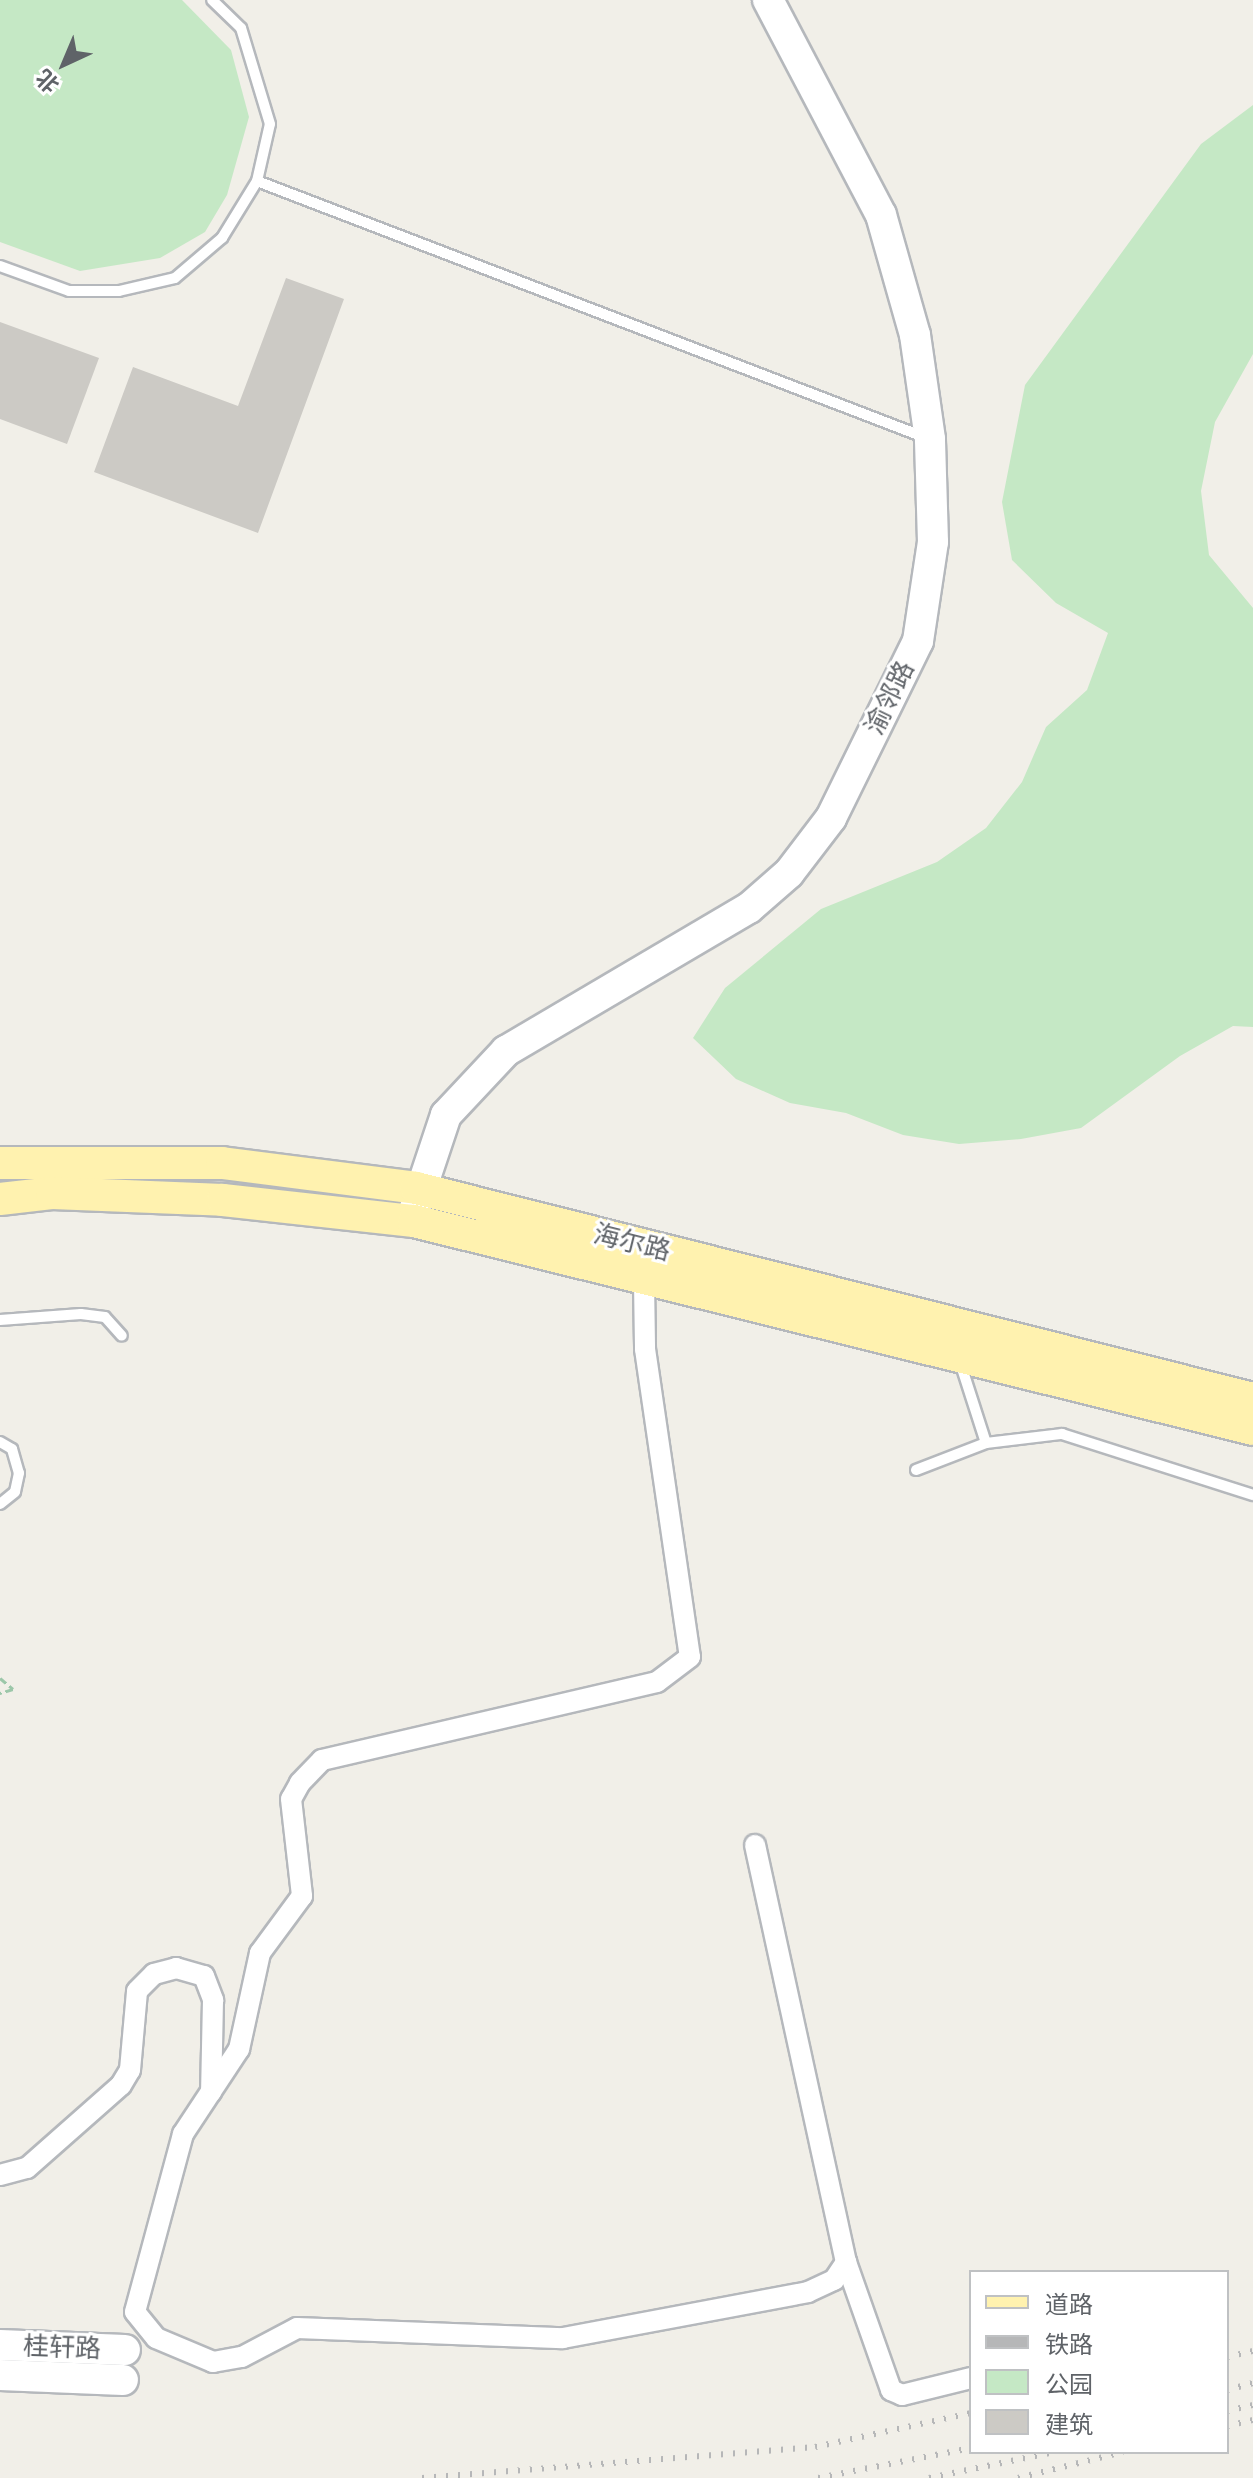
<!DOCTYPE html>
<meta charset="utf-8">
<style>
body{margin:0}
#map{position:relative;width:1253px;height:2478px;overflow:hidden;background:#f1efe8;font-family:"Space Grotesk","Noto Sans SC",sans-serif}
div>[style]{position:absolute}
.green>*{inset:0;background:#c5e8c5}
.building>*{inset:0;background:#cccac5}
.path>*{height:3px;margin-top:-1.5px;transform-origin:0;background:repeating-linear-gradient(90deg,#9cc7a9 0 8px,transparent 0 12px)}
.roads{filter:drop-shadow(2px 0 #b5b8bc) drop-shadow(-2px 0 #b5b8bc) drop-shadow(0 2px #b5b8bc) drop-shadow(0 -2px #b5b8bc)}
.service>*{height:10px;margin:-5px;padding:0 5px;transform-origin:5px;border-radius:5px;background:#fff}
.minor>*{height:20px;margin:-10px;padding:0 10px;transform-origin:10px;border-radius:10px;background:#fff}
.secondary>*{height:30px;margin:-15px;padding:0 15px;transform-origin:15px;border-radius:15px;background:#fff}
.primary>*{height:32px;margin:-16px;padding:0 16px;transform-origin:16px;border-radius:16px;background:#fff2af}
.rail>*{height:6px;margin-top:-3px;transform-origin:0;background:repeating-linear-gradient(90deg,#b6b7b8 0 2px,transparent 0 12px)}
span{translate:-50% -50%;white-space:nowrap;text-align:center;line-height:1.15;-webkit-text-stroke:6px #fff;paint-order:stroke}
.street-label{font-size:26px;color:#5f6368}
.legend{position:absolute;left:969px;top:2270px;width:260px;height:184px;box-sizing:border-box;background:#fff;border:2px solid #bfc1c3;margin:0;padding:10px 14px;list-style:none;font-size:24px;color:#5f6368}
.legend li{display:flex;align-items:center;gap:16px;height:40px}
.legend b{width:40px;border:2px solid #bfc1c3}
.north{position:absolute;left:24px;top:24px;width:80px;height:80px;-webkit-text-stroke:6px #fff;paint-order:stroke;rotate:224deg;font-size:22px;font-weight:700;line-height:32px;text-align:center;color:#5f6368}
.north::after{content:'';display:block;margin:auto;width:28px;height:36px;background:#5f6368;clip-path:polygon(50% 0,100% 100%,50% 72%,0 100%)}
</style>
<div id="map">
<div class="green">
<i style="clip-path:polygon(0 0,182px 0,231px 50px,249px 117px,227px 195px,205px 232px,160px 258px,80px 271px,0 242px)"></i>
<i style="clip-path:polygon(1253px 105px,1253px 354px,1215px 422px,1201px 491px,1209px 555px,1253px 608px,1253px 1027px,1233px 1026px,1180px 1056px,1081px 1128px,1021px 1139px,959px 1144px,903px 1135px,846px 1113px,790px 1103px,736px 1079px,693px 1038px,725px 988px,821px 909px,937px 862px,986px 828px,1022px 782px,1046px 727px,1087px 690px,1108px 633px,1056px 603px,1012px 560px,1002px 502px,1025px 385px,1201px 144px)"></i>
</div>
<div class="building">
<i style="clip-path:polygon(286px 278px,344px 299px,258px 533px,94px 472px,133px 367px,238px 406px)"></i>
<i style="clip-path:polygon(0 322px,99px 358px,67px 444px,0 419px)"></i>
</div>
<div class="path">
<i style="left:0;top:1678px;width:17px;rotate:40deg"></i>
<i style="left:13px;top:1689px;width:14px;rotate:163deg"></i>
</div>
<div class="roads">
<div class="service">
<i style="left:257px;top:181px;width:714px;rotate:21deg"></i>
<i style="left:0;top:266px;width:73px;rotate:19.9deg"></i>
<i style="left:69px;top:291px;width:50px"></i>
<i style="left:119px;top:291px;width:57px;rotate:-13.1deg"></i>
<i style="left:175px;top:278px;width:62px;rotate:-40.4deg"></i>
<i style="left:222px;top:238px;width:67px;rotate:-58.4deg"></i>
<i style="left:257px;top:181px;width:58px;rotate:-77.2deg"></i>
<i style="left:270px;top:124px;width:100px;rotate:-106.8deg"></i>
<i style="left:241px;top:28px;width:40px;rotate:-136deg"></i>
<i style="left:0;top:1320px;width:81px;rotate:-4.2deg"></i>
<i style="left:81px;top:1314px;width:24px;rotate:7deg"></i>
<i style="left:105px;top:1317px;width:25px;rotate:48deg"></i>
<i style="left:960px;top:1362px;width:85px;rotate:72.2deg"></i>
<i style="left:0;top:1442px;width:14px;rotate:30deg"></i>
<i style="left:12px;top:1449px;width:25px;rotate:74deg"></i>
<i style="left:19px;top:1473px;width:19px;rotate:102deg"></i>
<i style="left:15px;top:1492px;width:19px;rotate:141deg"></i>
<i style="left:916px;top:1470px;width:75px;rotate:-21.1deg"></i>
<i style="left:986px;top:1443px;width:77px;rotate:-6.8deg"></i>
<i style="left:1062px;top:1434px;width:201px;rotate:17.7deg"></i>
</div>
<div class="minor">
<i style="left:644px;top:1282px;width:67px;rotate:89.1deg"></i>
<i style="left:645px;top:1349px;width:311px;rotate:81.7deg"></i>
<i style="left:690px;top:1657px;width:41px;rotate:142.9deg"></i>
<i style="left:657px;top:1682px;width:344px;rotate:166.9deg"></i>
<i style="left:322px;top:1760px;width:32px;rotate:134deg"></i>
<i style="left:300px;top:1783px;width:18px;rotate:119deg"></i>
<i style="left:291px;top:1799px;width:98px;rotate:83.5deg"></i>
<i style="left:302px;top:1896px;width:71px;rotate:126.4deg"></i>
<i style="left:260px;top:1953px;width:98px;rotate:102.3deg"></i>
<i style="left:239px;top:2049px;width:102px;rotate:123.4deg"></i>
<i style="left:183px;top:2134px;width:184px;rotate:105.1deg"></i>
<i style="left:135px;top:2312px;width:33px;rotate:51deg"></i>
<i style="left:156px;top:2338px;width:62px;rotate:22.8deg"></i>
<i style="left:213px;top:2362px;width:29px;rotate:-10deg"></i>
<i style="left:242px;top:2357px;width:62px;rotate:-27.8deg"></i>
<i style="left:297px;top:2328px;width:266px;rotate:2.2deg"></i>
<i style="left:563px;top:2338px;width:249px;rotate:-10.6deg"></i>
<i style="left:808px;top:2292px;width:29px;rotate:-25deg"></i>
<i style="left:834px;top:2280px;width:22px;rotate:-56deg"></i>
<i style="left:755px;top:1845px;width:427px;rotate:77.7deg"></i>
<i style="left:846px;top:2262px;width:136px;rotate:70.6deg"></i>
<i style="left:891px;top:2390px;width:12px;rotate:24deg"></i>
<i style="left:902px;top:2395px;width:71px;rotate:-13.8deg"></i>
<i style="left:0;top:2175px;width:28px;rotate:-15deg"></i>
<i style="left:27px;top:2168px;width:125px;rotate:-41.4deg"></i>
<i style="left:121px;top:2085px;width:17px;rotate:-59deg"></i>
<i style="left:130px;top:2070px;width:79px;rotate:-84.9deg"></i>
<i style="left:137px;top:1991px;width:24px;rotate:-45deg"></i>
<i style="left:154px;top:1974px;width:23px;rotate:-15deg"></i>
<i style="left:176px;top:1968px;width:29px;rotate:16deg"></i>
<i style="left:204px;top:1976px;width:26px;rotate:69deg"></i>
<i style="left:213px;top:2000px;width:92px;rotate:91.2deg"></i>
</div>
<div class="secondary">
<i style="left:414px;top:1211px;width:101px;rotate:-71.6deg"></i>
<i style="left:446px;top:1115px;width:88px;rotate:-46.8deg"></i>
<i style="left:506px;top:1051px;width:282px;rotate:-30.5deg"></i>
<i style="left:749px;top:908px;width:53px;rotate:-41.2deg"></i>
<i style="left:789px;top:873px;width:69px;rotate:-52.6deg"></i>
<i style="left:831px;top:818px;width:197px;rotate:-63.8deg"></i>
<i style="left:918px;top:641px;width:100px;rotate:-81.4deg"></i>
<i style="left:933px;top:542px;width:103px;rotate:-91.7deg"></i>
<i style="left:930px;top:439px;width:105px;rotate:-98.2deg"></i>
<i style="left:915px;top:335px;width:125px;rotate:-105.8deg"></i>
<i style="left:881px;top:215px;width:243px;rotate:-117.7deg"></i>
<i style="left:0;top:2345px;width:125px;rotate:2.3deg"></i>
<i style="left:0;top:2375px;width:123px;rotate:2.3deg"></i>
</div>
<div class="primary">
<i style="left:0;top:1163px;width:222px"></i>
<i style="left:222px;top:1163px;width:196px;rotate:7.3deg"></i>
<i style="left:416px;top:1188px;width:863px;rotate:14.15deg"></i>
<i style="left:0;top:1199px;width:52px;rotate:-6.6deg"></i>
<i style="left:52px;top:1193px;width:171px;rotate:2.3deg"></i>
<i style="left:223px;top:1200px;width:192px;rotate:6.3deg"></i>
<i style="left:414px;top:1221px;width:864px;rotate:13.92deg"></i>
</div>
</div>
<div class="rail">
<i style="left:1227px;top:2357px;width:27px;rotate:-13deg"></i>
<i style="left:1227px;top:2390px;width:27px;rotate:-15deg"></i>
<i style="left:1227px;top:2411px;width:27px;rotate:-13deg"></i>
<i style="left:1227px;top:2426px;width:27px;rotate:-13deg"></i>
<i style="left:422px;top:2478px;width:394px;rotate:-4.5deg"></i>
<i style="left:815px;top:2447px;width:160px;rotate:-12.3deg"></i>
<i style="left:818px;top:2478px;width:156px;rotate:-11.1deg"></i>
<i style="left:929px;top:2478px;width:128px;rotate:-11.7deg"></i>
<i style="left:1018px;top:2478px;width:108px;rotate:-13.9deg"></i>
</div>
<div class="street-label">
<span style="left:890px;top:698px;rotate:-64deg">渝邻路</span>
<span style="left:632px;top:1243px;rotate:14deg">海尔路</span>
<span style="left:62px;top:2348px;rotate:2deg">桂轩路</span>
</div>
<ul class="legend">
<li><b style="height:10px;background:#fff2af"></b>道路</li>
<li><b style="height:10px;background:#b6b7b8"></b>铁路</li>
<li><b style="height:22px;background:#c5e8c5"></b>公园</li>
<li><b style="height:22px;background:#cccac5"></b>建筑</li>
</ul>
<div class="north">北</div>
</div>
